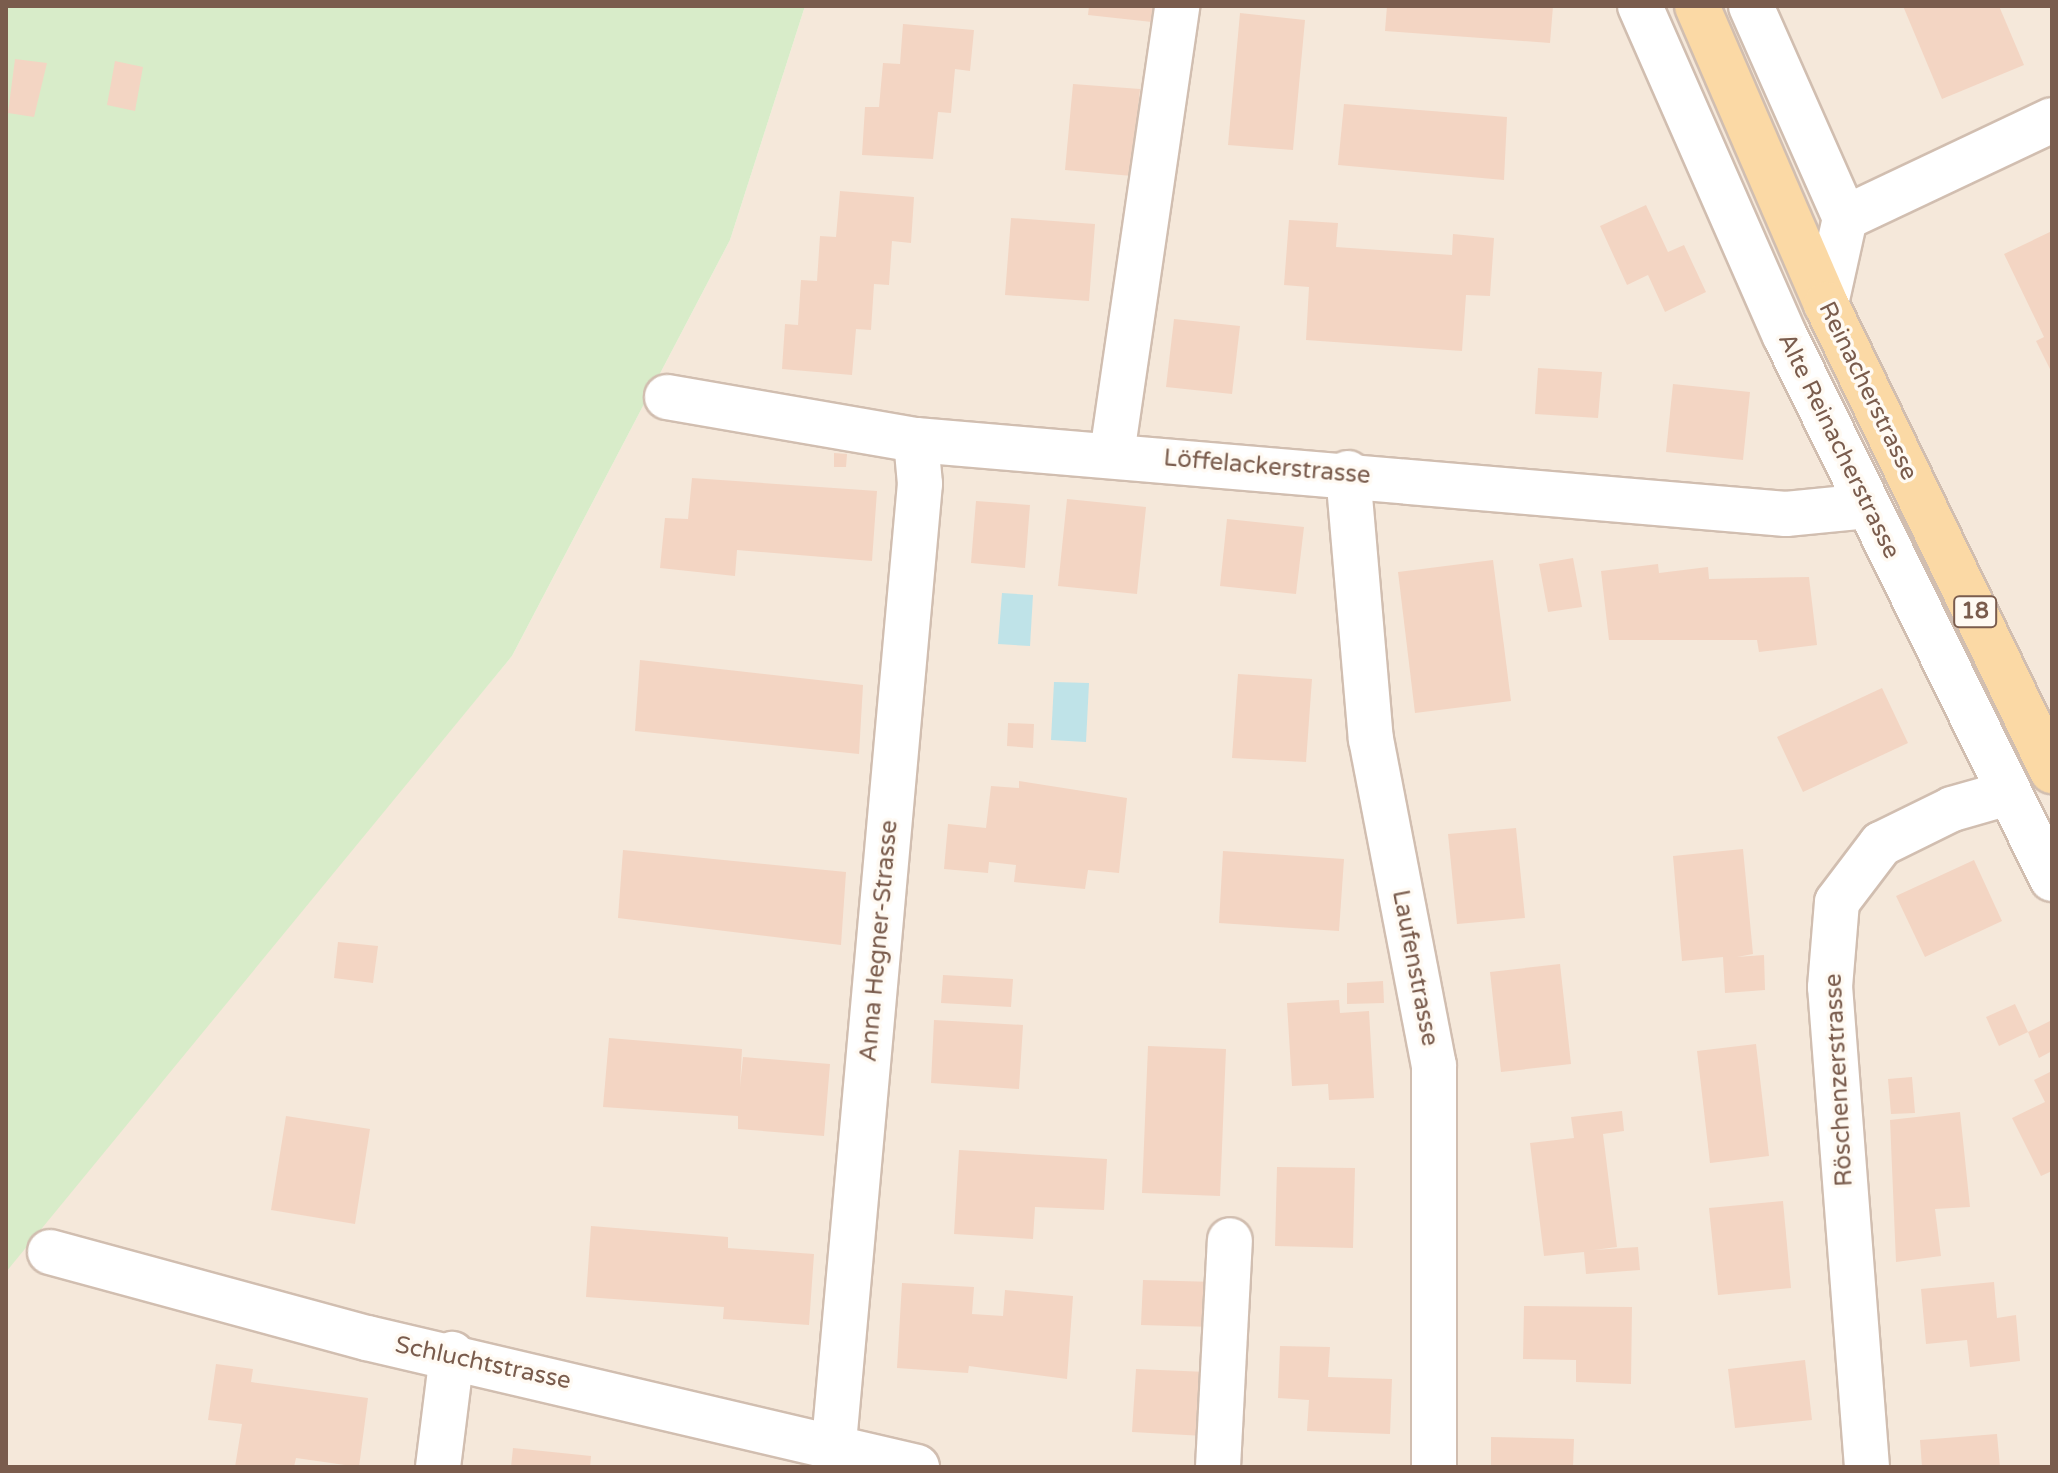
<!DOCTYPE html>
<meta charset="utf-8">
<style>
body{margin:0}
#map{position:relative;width:2058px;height:1473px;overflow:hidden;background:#fdf6ec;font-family:"Varela Round",sans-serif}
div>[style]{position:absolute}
.residential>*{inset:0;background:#f5e8da}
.green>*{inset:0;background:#d8ecc9}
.water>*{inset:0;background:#bfe3e8}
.building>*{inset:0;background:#f3d5c3}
.roads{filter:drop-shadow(2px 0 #d1beb0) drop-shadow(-2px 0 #d1beb0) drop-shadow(0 2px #d1beb0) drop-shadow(0 -2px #d1beb0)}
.minor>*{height:44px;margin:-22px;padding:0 22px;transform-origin:22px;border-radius:22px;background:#fff}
.major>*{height:44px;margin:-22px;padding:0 22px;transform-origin:22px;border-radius:22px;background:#fbd9a5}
span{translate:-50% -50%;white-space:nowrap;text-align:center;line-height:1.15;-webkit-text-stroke:7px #fffaf3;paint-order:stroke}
.shield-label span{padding:2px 6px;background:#fffaf3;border:2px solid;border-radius:6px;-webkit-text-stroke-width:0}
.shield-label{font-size:22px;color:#7a5c4d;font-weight:700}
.street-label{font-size:24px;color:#7a5c4d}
.frame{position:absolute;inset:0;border:8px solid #7a5c4d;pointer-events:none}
</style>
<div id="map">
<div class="residential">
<i style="clip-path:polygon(805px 6px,2052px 6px,2052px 1467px,6px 1467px,6px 1272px,17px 1251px,512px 656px,730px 240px)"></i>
</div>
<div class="green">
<i style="clip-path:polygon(6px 6px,805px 6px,730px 240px,512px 656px,6px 1272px)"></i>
</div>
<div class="water">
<i style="clip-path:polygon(1002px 593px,1033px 595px,1030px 646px,998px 644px)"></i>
<i style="clip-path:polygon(1054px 682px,1089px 683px,1086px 742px,1051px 740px)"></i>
</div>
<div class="building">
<i style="clip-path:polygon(1089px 6px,1163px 6px,1161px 23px,1088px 15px)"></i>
<i style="clip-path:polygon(1387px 6px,1553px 6px,1550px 43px,1385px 31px)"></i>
<i style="clip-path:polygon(1903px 6px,1999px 6px,2024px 65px,1942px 99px)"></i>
<i style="clip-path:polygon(1240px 13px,1305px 20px,1293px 150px,1228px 145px)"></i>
<i style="clip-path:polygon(903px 24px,974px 30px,970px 71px,955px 69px,951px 113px,938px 112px,933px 159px,862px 155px,865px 107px,879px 107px,883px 63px,900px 64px)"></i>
<i style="clip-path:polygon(15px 59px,47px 63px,34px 117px,8px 113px)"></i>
<i style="clip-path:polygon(115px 61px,143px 67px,135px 111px,107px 105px)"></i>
<i style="clip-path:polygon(1073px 84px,1140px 89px,1132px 176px,1065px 170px)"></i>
<i style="clip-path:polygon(1344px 104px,1507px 117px,1504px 180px,1338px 165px)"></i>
<i style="clip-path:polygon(840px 191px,914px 197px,911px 243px,892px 241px,889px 285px,874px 284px,871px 330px,856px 329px,852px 375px,782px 369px,785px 324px,798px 325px,801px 280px,817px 281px,820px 236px,836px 237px)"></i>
<i style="clip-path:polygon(1646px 205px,1668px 252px,1684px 245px,1706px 292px,1665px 312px,1648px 275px,1627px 285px,1600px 226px)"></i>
<i style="clip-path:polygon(1011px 218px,1095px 224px,1089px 301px,1005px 295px)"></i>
<i style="clip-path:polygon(1289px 220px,1338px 223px,1336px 247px,1452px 255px,1453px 234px,1494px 238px,1490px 296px,1466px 295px,1462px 351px,1306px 340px,1309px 287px,1284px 285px)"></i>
<i style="clip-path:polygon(2052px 231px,2052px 373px,2036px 341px,2044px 337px,2004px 254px)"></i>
<i style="clip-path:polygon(1174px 319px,1240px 326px,1232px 394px,1166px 387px)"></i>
<i style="clip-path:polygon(1538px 368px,1602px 372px,1598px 418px,1535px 414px)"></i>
<i style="clip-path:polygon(1673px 384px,1750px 392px,1743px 460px,1666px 452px)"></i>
<i style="clip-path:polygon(834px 453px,847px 454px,846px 467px,834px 467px)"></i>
<i style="clip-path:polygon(692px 478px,877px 491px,872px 561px,737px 550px,735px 576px,660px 568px,665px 518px,688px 519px)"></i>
<i style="clip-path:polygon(1067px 499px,1146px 507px,1137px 594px,1058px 586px)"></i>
<i style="clip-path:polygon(976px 501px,1030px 505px,1025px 568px,971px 563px)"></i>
<i style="clip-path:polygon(1227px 519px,1304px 527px,1296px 594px,1220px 586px)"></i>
<i style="clip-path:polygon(1573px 558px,1582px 607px,1548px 612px,1539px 564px)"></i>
<i style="clip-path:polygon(1493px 560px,1511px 701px,1415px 713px,1398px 572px)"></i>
<i style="clip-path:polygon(1658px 564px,1659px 573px,1708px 567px,1709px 579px,1809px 577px,1817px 645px,1759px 652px,1757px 640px,1609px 640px,1601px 571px)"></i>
<i style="clip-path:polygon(640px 660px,863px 685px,859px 754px,635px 731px)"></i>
<i style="clip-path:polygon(1238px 674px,1312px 679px,1306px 762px,1232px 758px)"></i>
<i style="clip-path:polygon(1882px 688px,1908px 743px,1803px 792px,1777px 737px)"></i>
<i style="clip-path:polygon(1008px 723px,1034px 724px,1033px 748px,1007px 746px)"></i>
<i style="clip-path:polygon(1019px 781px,1127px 798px,1119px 873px,1088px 870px,1085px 889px,1014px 882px,1016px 865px,989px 862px,988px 873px,944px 869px,948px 824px,986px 828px,991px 786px,1019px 788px)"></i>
<i style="clip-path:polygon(1516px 828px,1525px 918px,1457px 924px,1448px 834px)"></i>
<i style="clip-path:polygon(1743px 849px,1753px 954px,1737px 957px,1764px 955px,1765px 990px,1725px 993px,1723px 957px,1682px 961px,1673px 856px)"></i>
<i style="clip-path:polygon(623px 850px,846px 872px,841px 945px,618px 918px)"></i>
<i style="clip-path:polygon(1223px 851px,1344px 859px,1339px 931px,1219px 923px)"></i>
<i style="clip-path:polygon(1974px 860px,2002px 921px,1925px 957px,1896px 896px)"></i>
<i style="clip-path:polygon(338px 942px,378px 946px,373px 983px,334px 978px)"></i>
<i style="clip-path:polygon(1560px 964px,1571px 1064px,1501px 1072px,1490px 972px)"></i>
<i style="clip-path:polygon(943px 975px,1013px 979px,1011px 1007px,941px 1003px)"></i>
<i style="clip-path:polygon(1383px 981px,1384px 1003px,1347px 1004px,1347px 983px)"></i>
<i style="clip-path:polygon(1339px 1000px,1340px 1013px,1369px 1011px,1374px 1098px,1329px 1100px,1328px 1084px,1292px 1086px,1287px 1003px)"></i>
<i style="clip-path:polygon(2015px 1004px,2028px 1032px,1999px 1046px,1986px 1017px)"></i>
<i style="clip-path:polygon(934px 1020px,1023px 1025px,1019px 1089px,931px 1083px)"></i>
<i style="clip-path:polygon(2052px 1020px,2052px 1051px,2039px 1058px,2028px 1032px)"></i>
<i style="clip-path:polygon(609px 1038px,742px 1049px,740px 1087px,743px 1057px,830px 1064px,824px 1136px,738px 1129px,738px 1116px,603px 1107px)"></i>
<i style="clip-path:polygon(1756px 1044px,1769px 1156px,1710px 1163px,1697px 1051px)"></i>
<i style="clip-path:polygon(1148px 1046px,1226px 1049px,1220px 1196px,1142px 1193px)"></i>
<i style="clip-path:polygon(2052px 1071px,2052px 1171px,2041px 1176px,2012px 1118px,2045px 1102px,2034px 1080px)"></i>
<i style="clip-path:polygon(1912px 1077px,1915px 1113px,1891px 1114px,1888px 1079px)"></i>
<i style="clip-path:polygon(1622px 1111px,1624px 1131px,1603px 1134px,1617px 1247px,1594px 1250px,1638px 1247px,1640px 1270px,1586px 1274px,1584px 1252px,1544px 1256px,1530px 1143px,1574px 1138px,1571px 1117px)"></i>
<i style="clip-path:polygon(1960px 1112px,1970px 1207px,1935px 1209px,1941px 1256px,1896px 1262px,1890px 1120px)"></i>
<i style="clip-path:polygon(286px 1116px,370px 1129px,355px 1224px,271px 1210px)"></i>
<i style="clip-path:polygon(959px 1150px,1107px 1159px,1104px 1210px,1035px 1207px,1033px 1239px,954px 1234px)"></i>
<i style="clip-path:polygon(1277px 1167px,1355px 1168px,1353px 1248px,1275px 1246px)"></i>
<i style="clip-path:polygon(1783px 1201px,1791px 1288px,1718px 1295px,1709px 1208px)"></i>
<i style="clip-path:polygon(591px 1226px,728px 1237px,728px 1248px,814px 1254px,809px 1325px,723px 1319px,724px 1307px,586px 1297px)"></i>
<i style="clip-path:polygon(1143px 1280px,1216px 1282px,1215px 1327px,1141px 1325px)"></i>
<i style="clip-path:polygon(1994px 1282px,1997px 1318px,2016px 1315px,2020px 1361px,1970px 1367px,1967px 1340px,1926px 1344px,1921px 1289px)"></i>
<i style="clip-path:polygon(902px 1283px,974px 1287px,972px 1314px,1003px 1316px,1005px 1290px,1073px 1296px,1067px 1379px,969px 1366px,968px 1373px,897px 1368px)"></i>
<i style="clip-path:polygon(1524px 1306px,1632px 1307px,1631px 1384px,1576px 1382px,1576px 1360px,1523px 1359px)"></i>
<i style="clip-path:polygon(1280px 1346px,1330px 1347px,1328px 1377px,1392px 1379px,1390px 1434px,1307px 1431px,1309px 1400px,1278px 1398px)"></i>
<i style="clip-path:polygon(1805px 1360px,1812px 1420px,1735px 1428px,1728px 1369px)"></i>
<i style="clip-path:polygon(216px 1364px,253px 1369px,251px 1382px,368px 1398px,359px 1467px,296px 1458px,294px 1467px,235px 1467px,242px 1424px,208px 1420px)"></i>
<i style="clip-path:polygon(1136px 1369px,1207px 1372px,1204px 1436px,1132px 1432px)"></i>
<i style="clip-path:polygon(1997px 1434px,2000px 1467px,1922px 1467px,1920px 1440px)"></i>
<i style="clip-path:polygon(1491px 1437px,1574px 1439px,1573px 1467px,1491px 1467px)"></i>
<i style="clip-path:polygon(513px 1448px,591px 1456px,590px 1467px,511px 1467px)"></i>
</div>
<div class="roads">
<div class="minor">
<i style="left:1640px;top:6px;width:360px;rotate:66.3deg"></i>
<i style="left:1785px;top:336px;width:605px;rotate:63.82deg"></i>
<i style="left:1751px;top:6px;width:232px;rotate:66.1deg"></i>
<i style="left:1845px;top:218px;width:88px;rotate:102.5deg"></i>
<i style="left:1845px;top:218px;width:229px;rotate:-25.3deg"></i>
<i style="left:667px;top:397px;width:253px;rotate:9.8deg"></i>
<i style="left:916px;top:440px;width:873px;rotate:4.86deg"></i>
<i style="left:1786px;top:514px;width:82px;rotate:-5.6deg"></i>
<i style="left:1112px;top:454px;width:453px;rotate:-81.7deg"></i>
<i style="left:1348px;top:473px;width:267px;rotate:85.1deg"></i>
<i style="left:1371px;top:739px;width:332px;rotate:79.1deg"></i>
<i style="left:1434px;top:1065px;width:402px;rotate:90deg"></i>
<i style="left:50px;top:1252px;width:328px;rotate:15.2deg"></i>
<i style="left:367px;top:1338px;width:565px;rotate:13.2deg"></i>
<i style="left:834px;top:1443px;width:963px;rotate:-84.88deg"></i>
<i style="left:920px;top:484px;width:44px;rotate:-95.2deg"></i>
<i style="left:438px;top:1467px;width:114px;rotate:-82.9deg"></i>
<i style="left:1218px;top:1467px;width:227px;rotate:-87deg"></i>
<i style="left:1867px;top:1467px;width:481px;rotate:-94.4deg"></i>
<i style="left:1830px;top:987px;width:85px;rotate:-85.3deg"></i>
<i style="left:1837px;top:902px;width:73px;rotate:-52.8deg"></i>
<i style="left:1881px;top:844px;width:79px;rotate:-26.2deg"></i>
<i style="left:1952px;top:809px;width:58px;rotate:-15.9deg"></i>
</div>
<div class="major">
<i style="left:1697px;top:6px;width:325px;rotate:66.6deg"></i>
<i style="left:1826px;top:304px;width:519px;rotate:64.18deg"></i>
</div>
</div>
<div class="shield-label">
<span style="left:1975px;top:612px">18</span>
</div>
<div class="street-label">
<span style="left:1868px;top:391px;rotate:64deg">Reinacherstrasse</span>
<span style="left:1839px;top:446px;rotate:64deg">Alte Reinacherstrasse</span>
<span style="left:1267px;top:467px;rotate:5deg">Löffelackerstrasse</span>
<span style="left:879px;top:941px;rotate:-85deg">Anna Hegner-Strasse</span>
<span style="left:1415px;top:968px;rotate:79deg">Laufenstrasse</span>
<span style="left:1839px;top:1080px;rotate:-93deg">Röschenzerstrasse</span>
<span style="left:483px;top:1363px;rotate:12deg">Schluchtstrasse</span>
</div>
<div class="frame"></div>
</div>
